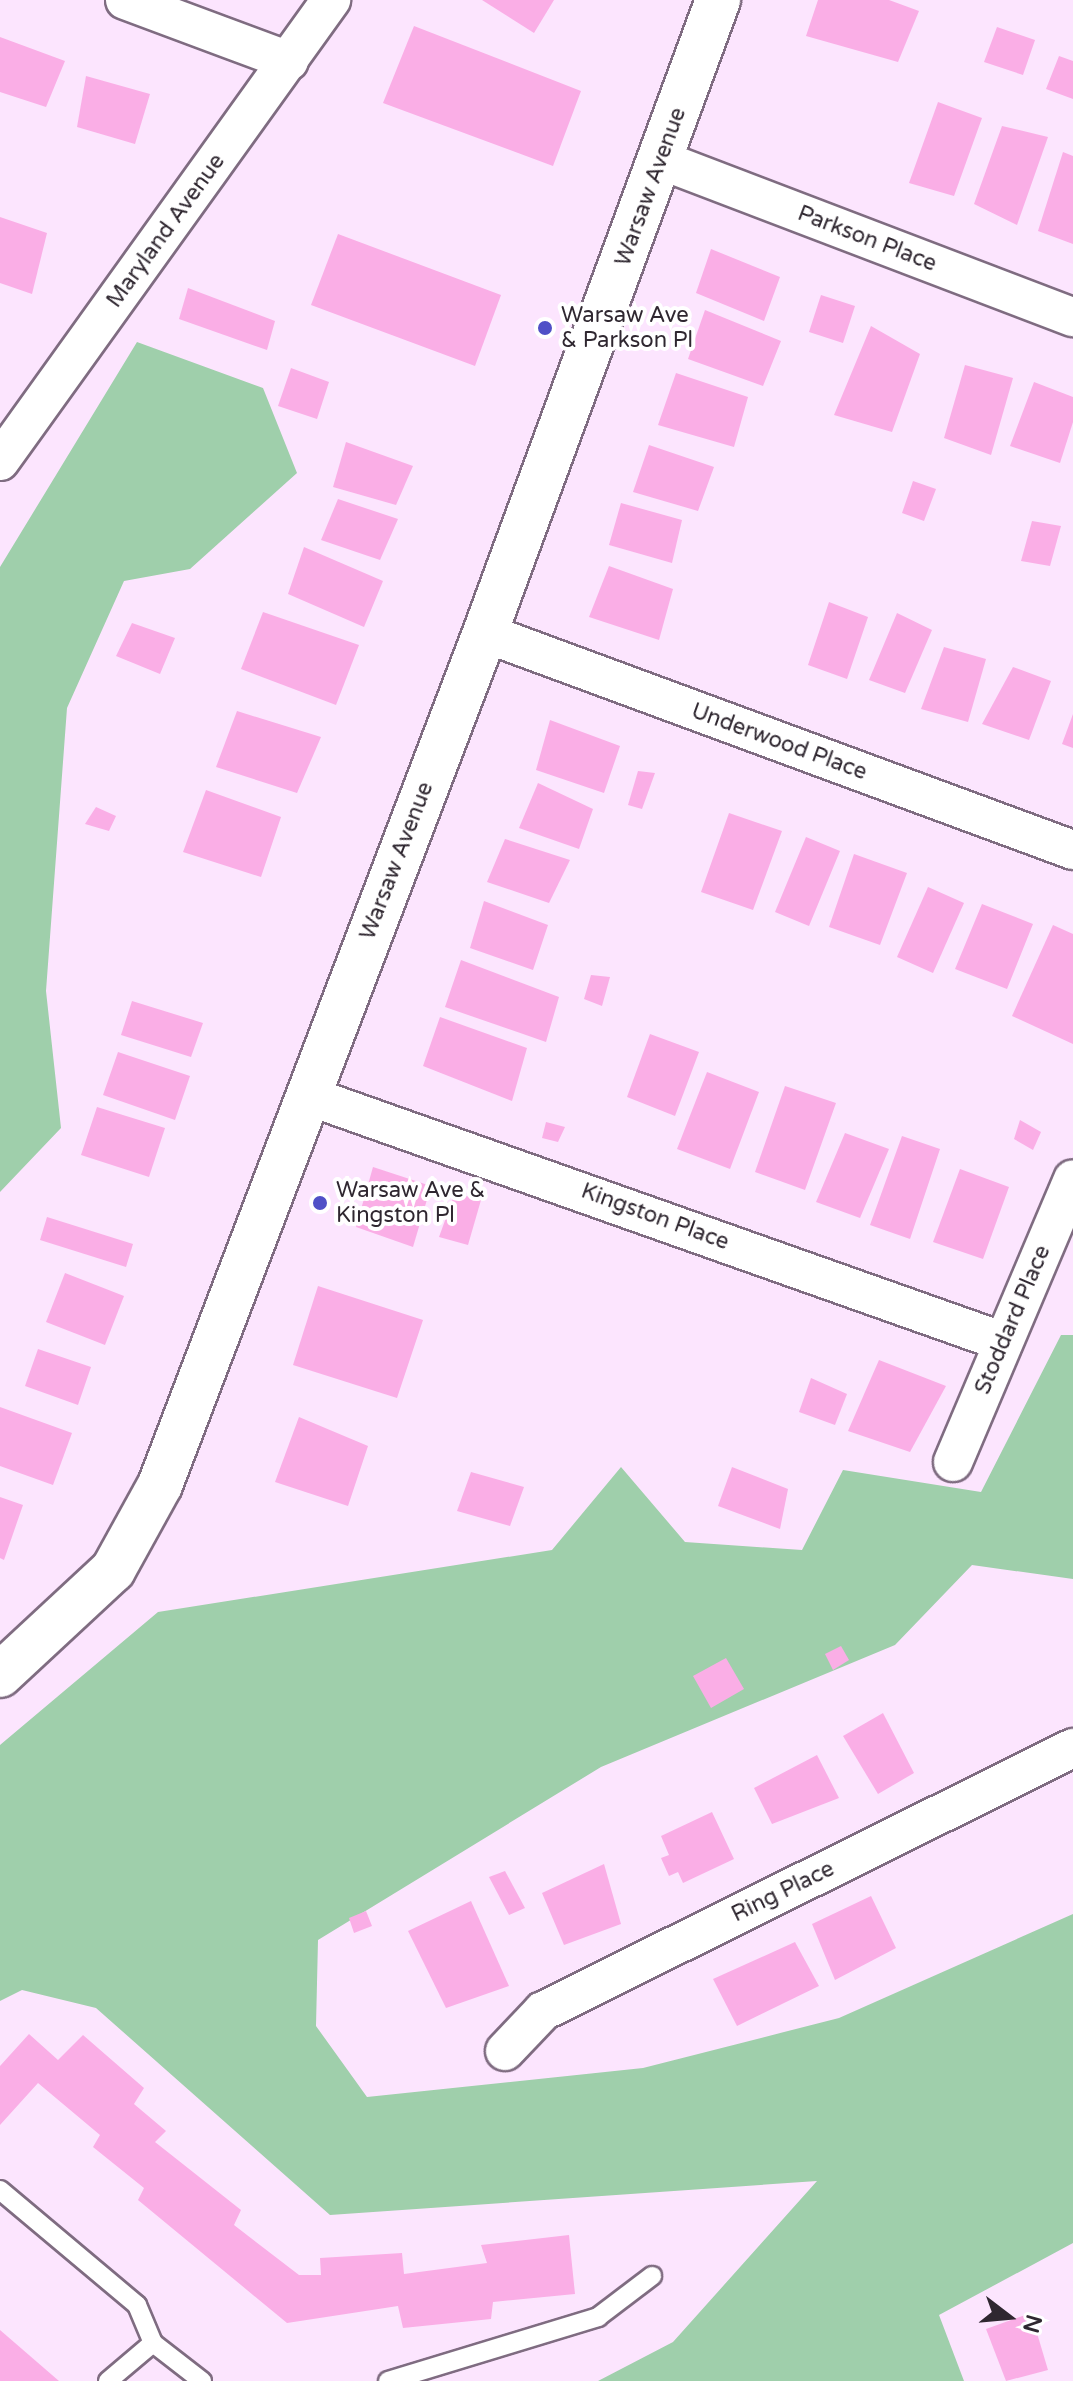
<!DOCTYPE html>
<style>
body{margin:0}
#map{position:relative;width:1073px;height:2381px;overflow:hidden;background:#fce5fe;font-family:"Varela Round",sans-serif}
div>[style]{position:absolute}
.green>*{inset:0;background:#9fcfab}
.building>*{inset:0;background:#faaee6}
.roads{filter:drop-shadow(2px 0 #7f6c81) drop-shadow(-2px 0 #7f6c81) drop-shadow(0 2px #7f6c81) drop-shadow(0 -2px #7f6c81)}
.service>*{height:18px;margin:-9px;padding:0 9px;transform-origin:9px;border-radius:9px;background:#fff}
.minor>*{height:38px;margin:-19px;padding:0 19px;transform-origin:19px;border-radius:19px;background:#fff}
.secondary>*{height:44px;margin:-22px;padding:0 22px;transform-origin:22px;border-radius:22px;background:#fff}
.dots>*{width:22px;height:22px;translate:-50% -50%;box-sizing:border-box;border:4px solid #fff;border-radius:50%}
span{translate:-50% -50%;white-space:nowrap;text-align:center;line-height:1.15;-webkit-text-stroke:8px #fff;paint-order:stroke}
.street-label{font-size:22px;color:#2f2730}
.poi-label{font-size:22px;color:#2f2730}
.left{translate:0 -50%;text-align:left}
.north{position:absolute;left:969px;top:2277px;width:80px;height:80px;-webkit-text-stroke:6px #fff;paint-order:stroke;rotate:106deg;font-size:22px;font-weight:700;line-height:32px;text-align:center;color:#2f2730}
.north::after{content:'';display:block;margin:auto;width:28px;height:36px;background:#2f2730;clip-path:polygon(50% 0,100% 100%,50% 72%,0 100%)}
</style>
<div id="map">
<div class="green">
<i style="clip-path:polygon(137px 342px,263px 388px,297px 473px,190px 569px,124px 581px,67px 708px,46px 991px,61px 1128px,0 1192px,0 567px)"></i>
<i style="clip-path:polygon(1061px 1335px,1073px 1335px,1073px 1579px,972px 1565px,895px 1645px,601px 1767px,318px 1940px,316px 2026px,367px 2097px,643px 2068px,839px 2018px,1073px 1914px,1073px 2243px,939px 2315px,964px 2381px,598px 2381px,673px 2342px,817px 2181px,330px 2215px,96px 2008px,22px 1990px,0 2001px,0 1745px,158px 1612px,552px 1550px,621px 1467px,685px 1542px,802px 1550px,843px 1470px,981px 1492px)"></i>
</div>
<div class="building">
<i style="clip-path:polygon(482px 0,554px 0,534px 33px)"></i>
<i style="clip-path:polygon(818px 0,889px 0,919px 11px,898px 62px,806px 36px)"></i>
<i style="clip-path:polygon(414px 26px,581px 91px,553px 166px,383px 103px)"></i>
<i style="clip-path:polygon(997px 27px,1035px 40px,1023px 75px,984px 62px)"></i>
<i style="clip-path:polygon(0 37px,65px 61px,46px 107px,0 92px)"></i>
<i style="clip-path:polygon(1059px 56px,1073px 61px,1073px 99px,1046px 89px)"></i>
<i style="clip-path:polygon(86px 76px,150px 94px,135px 144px,77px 127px)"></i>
<i style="clip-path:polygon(938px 102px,982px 118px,954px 196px,909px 183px)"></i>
<i style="clip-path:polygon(1002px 126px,1048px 137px,1017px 225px,974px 204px)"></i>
<i style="clip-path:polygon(1063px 152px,1073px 156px,1073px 244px,1038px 231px)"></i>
<i style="clip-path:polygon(0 217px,47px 233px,32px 294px,0 283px)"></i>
<i style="clip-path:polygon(338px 234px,501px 295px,475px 366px,311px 305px)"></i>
<i style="clip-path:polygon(711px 249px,780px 277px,764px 321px,696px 293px)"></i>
<i style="clip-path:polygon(188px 288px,275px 321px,267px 350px,179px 319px)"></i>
<i style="clip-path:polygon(821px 295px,855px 306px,843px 343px,809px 332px)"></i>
<i style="clip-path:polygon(705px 310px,781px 341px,763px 386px,688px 359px)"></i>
<i style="clip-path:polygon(871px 326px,920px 354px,892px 432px,834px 415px)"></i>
<i style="clip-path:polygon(965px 365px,1013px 378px,991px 455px,944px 438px)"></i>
<i style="clip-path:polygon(291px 368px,329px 382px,317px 419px,278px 406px)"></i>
<i style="clip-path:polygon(676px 373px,748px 397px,734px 447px,658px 425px)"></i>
<i style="clip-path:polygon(1034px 382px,1073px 397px,1073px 422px,1060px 463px,1010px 446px)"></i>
<i style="clip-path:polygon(346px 442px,413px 466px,396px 505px,333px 487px)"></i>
<i style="clip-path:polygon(649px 445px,714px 467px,698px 511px,633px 492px)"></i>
<i style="clip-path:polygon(913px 481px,936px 489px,924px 521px,902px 513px)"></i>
<i style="clip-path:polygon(338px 499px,398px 519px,380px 560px,321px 540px)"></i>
<i style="clip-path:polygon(621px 503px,682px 520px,672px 563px,609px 545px)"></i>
<i style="clip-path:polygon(1032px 521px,1061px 526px,1050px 566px,1021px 561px)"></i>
<i style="clip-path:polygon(304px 547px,383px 581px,364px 627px,288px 594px)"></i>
<i style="clip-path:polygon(609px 566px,673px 589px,659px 640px,589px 617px)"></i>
<i style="clip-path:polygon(829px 602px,868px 617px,847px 679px,808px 665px)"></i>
<i style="clip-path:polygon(263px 612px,359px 645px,336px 705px,241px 669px)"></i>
<i style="clip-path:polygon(897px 613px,932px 630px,905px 693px,869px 680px)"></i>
<i style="clip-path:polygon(132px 623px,175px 638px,160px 674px,116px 656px)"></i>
<i style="clip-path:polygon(944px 647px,986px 659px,968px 722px,921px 709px)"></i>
<i style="clip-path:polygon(1013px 667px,1051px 681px,1029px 740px,982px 724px)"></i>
<i style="clip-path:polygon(237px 711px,321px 737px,297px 793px,216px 767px)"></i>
<i style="clip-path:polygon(1073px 714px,1073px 748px,1062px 744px)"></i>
<i style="clip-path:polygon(550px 720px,620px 746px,604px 793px,536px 770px)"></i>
<i style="clip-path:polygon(638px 771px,655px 773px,642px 809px,628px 805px)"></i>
<i style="clip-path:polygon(538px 783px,593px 809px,579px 849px,519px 828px)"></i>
<i style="clip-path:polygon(206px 790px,281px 817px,261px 877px,183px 852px)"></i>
<i style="clip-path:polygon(96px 807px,116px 816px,109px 831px,85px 824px)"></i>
<i style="clip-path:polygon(729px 813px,782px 831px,753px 910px,701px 892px)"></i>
<i style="clip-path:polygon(806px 837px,840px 851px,809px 926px,775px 912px)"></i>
<i style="clip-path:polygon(505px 839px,570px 860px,549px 903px,487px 882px)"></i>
<i style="clip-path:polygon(854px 854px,907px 873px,880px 945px,829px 927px)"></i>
<i style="clip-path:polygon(928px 887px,964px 903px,933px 973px,897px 957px)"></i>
<i style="clip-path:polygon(484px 901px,548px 925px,533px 970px,470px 948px)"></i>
<i style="clip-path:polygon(982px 904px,1033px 924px,1007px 989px,955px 969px)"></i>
<i style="clip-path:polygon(1053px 925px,1073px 934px,1073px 1044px,1012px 1016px)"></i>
<i style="clip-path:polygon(461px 960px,559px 997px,546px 1042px,445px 1007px)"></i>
<i style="clip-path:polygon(591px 975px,610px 977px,602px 1006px,584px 999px)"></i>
<i style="clip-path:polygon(132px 1001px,203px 1023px,191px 1057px,121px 1035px)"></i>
<i style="clip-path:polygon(440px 1017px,527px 1048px,512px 1101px,423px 1066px)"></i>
<i style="clip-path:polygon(650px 1034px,699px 1052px,675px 1116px,627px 1097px)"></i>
<i style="clip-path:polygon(118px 1052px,190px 1076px,175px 1120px,103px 1095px)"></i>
<i style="clip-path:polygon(707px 1072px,759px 1092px,730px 1169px,677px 1149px)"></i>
<i style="clip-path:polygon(785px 1086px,836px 1103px,805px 1190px,755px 1172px)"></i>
<i style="clip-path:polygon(97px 1107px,165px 1128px,149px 1177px,81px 1155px)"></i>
<i style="clip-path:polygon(1020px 1120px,1041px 1132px,1033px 1150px,1014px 1139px)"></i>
<i style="clip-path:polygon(546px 1122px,565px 1127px,558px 1142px,542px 1138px)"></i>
<i style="clip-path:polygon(845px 1133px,889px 1149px,860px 1218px,816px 1202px)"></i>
<i style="clip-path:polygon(902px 1136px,940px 1149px,910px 1239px,870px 1225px)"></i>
<i style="clip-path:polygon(373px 1167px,431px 1186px,413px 1247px,356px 1227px)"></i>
<i style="clip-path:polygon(960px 1169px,1009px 1187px,983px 1259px,933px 1242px)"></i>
<i style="clip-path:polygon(455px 1193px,481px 1200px,468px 1245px,439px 1237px)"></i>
<i style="clip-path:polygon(47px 1217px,133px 1244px,126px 1267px,40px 1240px)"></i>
<i style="clip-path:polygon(65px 1273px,124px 1296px,105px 1345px,46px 1322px)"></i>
<i style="clip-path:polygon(318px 1286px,423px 1320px,397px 1398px,293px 1365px)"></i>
<i style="clip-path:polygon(38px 1349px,91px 1367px,78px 1405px,25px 1386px)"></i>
<i style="clip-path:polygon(879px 1360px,946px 1386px,910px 1452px,848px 1431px)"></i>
<i style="clip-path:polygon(811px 1378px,847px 1394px,835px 1425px,799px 1412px)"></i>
<i style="clip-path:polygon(0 1407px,72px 1433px,53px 1485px,0 1466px)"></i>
<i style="clip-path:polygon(299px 1417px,368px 1446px,348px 1506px,275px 1482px)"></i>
<i style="clip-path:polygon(732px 1467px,788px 1489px,780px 1529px,718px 1506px)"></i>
<i style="clip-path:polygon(471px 1472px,524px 1487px,510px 1526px,457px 1511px)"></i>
<i style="clip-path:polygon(0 1497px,23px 1505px,4px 1560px,0 1558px)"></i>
<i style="clip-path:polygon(841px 1646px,849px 1660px,833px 1670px,825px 1654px)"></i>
<i style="clip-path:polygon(726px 1658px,744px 1689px,711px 1708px,693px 1676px)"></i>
<i style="clip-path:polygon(883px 1713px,914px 1773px,878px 1794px,843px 1736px)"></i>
<i style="clip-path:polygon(817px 1755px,839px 1798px,772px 1824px,754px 1788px)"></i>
<i style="clip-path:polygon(712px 1812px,734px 1859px,683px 1883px,678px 1872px,669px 1876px,661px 1858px,669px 1855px,661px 1836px)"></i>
<i style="clip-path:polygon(604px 1864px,621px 1924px,564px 1945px,542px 1893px)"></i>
<i style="clip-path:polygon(505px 1871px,525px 1908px,509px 1915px,489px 1877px)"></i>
<i style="clip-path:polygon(871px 1896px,896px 1948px,835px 1980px,812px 1924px)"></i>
<i style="clip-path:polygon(471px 1901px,509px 1986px,446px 2008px,408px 1931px)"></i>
<i style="clip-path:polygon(366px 1911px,372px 1926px,354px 1933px,349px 1918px)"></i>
<i style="clip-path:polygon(795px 1942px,819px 1986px,737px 2026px,713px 1979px)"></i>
<i style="clip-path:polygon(29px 2034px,58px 2060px,83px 2035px,144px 2088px,134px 2104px,166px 2131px,155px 2142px,241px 2210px,234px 2225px,299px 2275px,321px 2275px,320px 2258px,402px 2253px,404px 2274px,487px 2263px,481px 2245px,569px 2235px,575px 2294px,493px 2302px,491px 2319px,403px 2328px,398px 2306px,287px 2323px,138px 2200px,144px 2188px,93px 2147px,100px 2135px,38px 2083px,0 2125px,0 2066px)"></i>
<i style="clip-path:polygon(1031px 2313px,1048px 2370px,1006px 2381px,986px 2329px)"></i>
<i style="clip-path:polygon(0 2330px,59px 2381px,0 2381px)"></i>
</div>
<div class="roads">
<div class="service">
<i style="left:0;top:2190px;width:179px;rotate:40deg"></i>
<i style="left:137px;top:2305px;width:41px;rotate:67.2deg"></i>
<i style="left:153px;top:2343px;width:62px;rotate:37.8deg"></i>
<i style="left:108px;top:2381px;width:59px;rotate:-40.2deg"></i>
<i style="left:388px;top:2381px;width:220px;rotate:-16.9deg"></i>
<i style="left:598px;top:2317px;width:68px;rotate:-37.2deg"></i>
</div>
<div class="minor">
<i style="left:125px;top:0;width:175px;rotate:20.4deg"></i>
<i style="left:661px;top:160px;width:441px;rotate:20.9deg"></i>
<i style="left:0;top:461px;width:568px;rotate:-54.32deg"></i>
<i style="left:485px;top:633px;width:627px;rotate:20.26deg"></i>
<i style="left:306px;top:1095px;width:740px;rotate:19.49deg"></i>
<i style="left:953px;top:1462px;width:307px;rotate:-67deg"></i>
<i style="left:505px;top:2051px;width:55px;rotate:-46.5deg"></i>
<i style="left:543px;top:2011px;width:592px;rotate:-26.39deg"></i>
</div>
<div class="secondary">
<i style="left:0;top:1675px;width:154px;rotate:-42.9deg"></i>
<i style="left:113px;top:1570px;width:97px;rotate:-61.1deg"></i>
<i style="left:160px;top:1485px;width:912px;rotate:-69.12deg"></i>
<i style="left:485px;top:633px;width:675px;rotate:-69.79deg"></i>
</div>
</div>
<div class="dots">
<i style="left:545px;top:328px;background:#5050c7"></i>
<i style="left:320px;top:1203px;background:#5050c7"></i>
</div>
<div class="street-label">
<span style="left:651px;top:187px;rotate:-70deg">Warsaw Avenue</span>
<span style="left:166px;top:231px;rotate:-54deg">Maryland Avenue</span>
<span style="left:867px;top:239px;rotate:21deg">Parkson Place</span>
<span style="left:779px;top:742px;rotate:20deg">Underwood Place</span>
<span style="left:397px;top:861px;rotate:-69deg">Warsaw Avenue</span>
<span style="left:655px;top:1217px;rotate:20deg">Kingston Place</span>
<span style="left:1013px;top:1320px;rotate:-67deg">Stoddard Place</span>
<span style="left:783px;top:1892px;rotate:-26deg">Ring Place</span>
</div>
<div class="poi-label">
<span class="left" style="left:561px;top:328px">Warsaw Ave<br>&amp; Parkson Pl</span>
<span class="left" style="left:336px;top:1203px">Warsaw Ave &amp;<br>Kingston Pl</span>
</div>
<div class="north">N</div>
</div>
